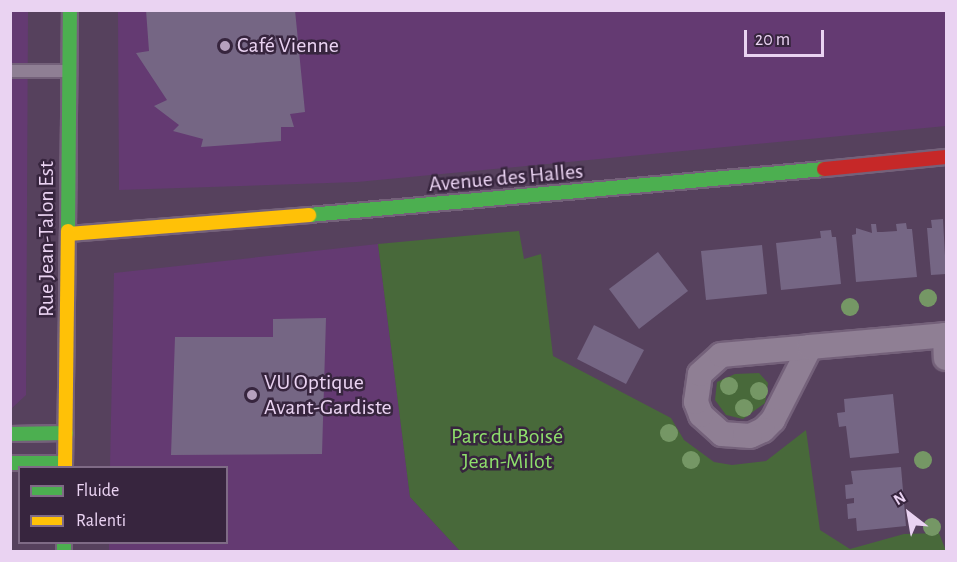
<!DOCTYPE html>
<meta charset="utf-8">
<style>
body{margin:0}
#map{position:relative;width:957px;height:562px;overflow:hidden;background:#56415d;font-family:"Alegreya Sans",sans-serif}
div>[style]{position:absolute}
.built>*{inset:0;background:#643a72}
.green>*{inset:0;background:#48693a}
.building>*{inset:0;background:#756684}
.roads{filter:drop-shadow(2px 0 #74617a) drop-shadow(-2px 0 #74617a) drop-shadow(0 2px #74617a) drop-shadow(0 -2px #74617a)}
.lane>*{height:12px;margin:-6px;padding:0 6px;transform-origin:6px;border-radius:6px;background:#8f7f94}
.street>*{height:24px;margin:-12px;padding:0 12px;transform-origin:12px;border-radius:12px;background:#8f7f94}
.fast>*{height:14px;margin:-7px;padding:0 7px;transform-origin:7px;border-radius:7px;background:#4caf50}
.slow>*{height:14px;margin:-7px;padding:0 7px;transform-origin:7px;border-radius:7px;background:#ffc107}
.jam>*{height:14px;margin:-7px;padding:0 7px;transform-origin:7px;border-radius:7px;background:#c62828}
.trees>*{width:18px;height:18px;margin:-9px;border-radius:50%;background:#759765}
.dots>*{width:16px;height:16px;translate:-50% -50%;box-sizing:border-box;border:3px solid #37253e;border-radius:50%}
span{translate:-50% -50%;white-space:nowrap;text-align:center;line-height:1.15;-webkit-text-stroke:5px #37253e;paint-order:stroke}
.poi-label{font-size:22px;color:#ead3f2}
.left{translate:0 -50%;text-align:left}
.street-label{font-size:22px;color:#ead3f2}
.park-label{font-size:22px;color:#8ede6c}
.frame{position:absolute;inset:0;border:12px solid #ead3f2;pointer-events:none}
.legend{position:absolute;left:18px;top:466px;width:210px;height:78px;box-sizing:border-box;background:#37253e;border:2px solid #7f6b86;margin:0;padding:8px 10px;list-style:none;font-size:18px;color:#ead3f2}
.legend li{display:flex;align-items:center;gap:12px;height:30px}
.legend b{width:30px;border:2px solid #7f6b86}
.north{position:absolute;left:879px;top:484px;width:60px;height:60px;-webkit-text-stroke:4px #37253e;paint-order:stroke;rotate:329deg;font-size:16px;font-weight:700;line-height:24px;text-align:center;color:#ead3f2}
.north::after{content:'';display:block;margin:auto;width:21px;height:27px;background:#ead3f2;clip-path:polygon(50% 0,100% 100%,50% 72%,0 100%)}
.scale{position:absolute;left:744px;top:30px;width:80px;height:27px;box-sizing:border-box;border:3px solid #ead3f2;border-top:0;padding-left:8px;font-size:18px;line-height:21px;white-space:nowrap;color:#ead3f2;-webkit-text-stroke:4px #37253e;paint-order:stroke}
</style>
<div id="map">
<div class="built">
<i style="clip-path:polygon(28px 10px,26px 395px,11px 409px,10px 11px)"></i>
<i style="clip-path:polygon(118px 11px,946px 11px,946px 126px,357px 182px,119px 190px)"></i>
<i style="clip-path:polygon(378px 244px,410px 497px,460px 551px,109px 552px,109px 543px,226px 542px,226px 468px,110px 467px,114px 273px)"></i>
</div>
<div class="green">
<i style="clip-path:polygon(519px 231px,524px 259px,541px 254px,553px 356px,671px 418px,684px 440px,714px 462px,732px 465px,766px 461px,806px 430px,820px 530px,850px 549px,904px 534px,939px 533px,946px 551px,460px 551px,410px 497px,378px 244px)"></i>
<i style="clip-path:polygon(759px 373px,768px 383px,765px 403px,743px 419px,726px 415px,715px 400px,717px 382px,735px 374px)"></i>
</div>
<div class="building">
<i style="clip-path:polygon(146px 10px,295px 10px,305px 112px,290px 114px,294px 127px,281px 127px,281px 141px,201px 147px,203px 139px,173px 131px,179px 125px,154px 106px,167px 100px,136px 53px,149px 51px)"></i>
<i style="clip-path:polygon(943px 219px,946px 274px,931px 275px,927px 228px,932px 228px,931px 220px)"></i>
<i style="clip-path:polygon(906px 223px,907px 229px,912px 229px,917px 277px,856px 282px,852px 235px,856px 234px,856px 228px,872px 233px,871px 224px,876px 224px,877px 232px,882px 232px,897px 231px,896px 224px)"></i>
<i style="clip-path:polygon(831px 230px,832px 237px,836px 237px,841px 284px,781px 290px,776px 243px,821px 238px,820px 231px)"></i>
<i style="clip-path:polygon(762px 245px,767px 294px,706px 300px,701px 251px)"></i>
<i style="clip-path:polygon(658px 252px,688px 291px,639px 329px,609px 289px)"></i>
<i style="clip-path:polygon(326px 318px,322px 454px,171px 455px,175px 337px,273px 337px,273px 319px)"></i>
<i style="clip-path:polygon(594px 325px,644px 350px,626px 384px,577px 359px)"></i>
<i style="clip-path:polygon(893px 394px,899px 453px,850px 458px,846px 426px,839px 427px,837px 413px,845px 412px,844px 399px)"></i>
<i style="clip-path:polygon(901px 467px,906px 526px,857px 531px,856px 518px,848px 519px,847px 504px,854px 503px,854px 498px,846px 499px,845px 485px,853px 484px,851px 471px)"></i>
</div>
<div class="roads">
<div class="lane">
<i style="left:11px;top:71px;width:56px"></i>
</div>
<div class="street">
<i style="left:945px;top:335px;width:23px;rotate:88deg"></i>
<i style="left:810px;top:347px;width:82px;rotate:116.9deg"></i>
<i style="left:773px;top:420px;width:14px;rotate:135deg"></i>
<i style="left:763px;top:430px;width:14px;rotate:155deg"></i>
<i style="left:750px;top:436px;width:28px;rotate:-176deg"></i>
<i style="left:722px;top:434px;width:28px;rotate:-138deg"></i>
<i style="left:701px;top:415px;width:14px;rotate:-111deg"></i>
<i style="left:696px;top:402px;width:28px;rotate:-82deg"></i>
<i style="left:700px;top:374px;width:28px;rotate:-42deg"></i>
<i style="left:721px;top:355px;width:89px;rotate:-5.1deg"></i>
<i style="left:810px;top:347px;width:137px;rotate:-5deg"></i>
</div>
<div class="fast">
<i style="left:309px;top:215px;width:517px;rotate:-5.1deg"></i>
<i style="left:68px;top:231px;width:221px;rotate:-89.5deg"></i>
<i style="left:10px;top:434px;width:56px;rotate:-1deg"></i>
<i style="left:10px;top:463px;width:55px"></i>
<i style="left:64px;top:542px;width:10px;rotate:90deg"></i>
</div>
<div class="slow">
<i style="left:69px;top:234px;width:241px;rotate:-4.5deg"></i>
<i style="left:65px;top:468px;width:237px;rotate:-89.3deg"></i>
</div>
<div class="jam">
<i style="left:824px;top:169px;width:123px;rotate:-5.6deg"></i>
</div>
</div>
<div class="trees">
<i style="left:928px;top:298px"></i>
<i style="left:850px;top:307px"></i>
<i style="left:729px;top:386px"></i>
<i style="left:759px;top:391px"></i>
<i style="left:744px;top:408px"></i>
<i style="left:669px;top:433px"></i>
<i style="left:691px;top:460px"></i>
<i style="left:923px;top:460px"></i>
<i style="left:932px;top:527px"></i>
</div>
<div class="dots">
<i style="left:225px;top:46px;background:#b6a0be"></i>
<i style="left:252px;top:395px;background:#b6a0be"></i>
</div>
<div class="poi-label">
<span class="left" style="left:237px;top:46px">Café Vienne</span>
<span class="left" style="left:264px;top:395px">VU Optique<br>Avant-Gardiste</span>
</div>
<div class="street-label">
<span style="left:506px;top:178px;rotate:-5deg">Avenue des Halles</span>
<span style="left:47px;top:239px;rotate:-90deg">Rue Jean-Talon Est</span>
</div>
<div class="park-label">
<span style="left:507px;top:449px">Parc du Boisé<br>Jean-Milot</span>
</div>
<div class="frame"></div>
<ul class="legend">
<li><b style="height:8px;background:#4caf50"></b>Fluide</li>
<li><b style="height:8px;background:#ffc107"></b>Ralenti</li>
</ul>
<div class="north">N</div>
<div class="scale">20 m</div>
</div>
